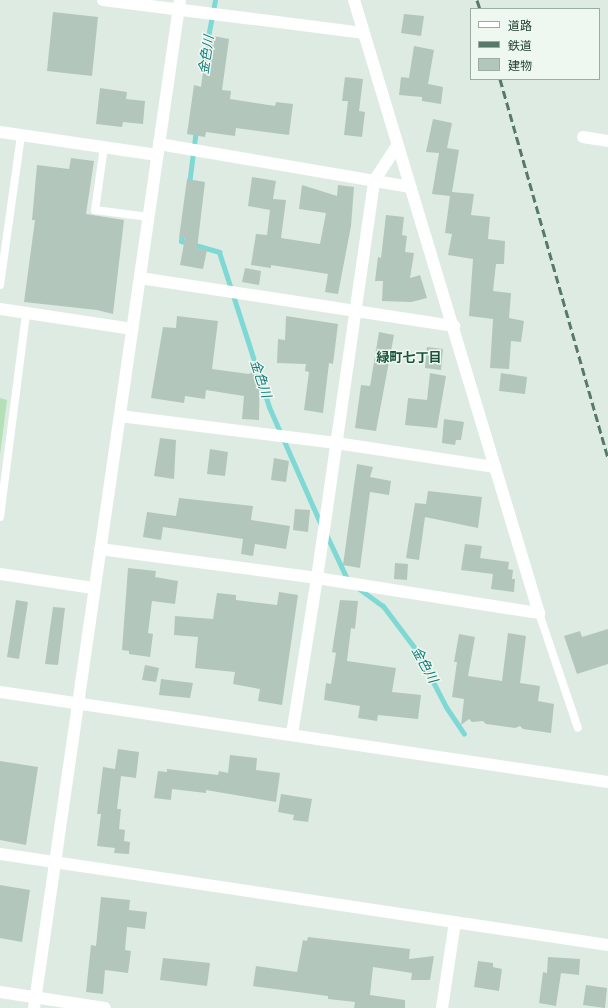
<!DOCTYPE html>
<meta charset="utf-8">
<style>
body{margin:0}
#map{position:relative;width:608px;height:1008px;overflow:hidden;background:#deebe3;font-family:Raleway,"Noto Sans JP",sans-serif}
div>[style]{position:absolute}
.green>*{inset:0;background:#b3e0b7}
.stream>*{height:5px;margin:-2.5px;padding:0 2.5px;transform-origin:2.5px;border-radius:2.5px;background:#7ed8d4}
.building>*{inset:0;background:#b3c6bb}
.service>*{height:8px;margin:-4px;padding:0 4px;transform-origin:4px;border-radius:4px;background:#fff}
.minor>*{height:12px;margin:-6px;padding:0 6px;transform-origin:6px;border-radius:6px;background:#fff}
.tertiary>*{height:12px;margin:-6px;padding:0 6px;transform-origin:6px;border-radius:6px;background:#fff}
.rail>*{height:3px;margin-top:-1.5px;transform-origin:0;background:repeating-linear-gradient(90deg,#577969 0 8px,transparent 0 12px)}
span{translate:-50% -50%;white-space:nowrap;text-align:center;line-height:1.15;-webkit-text-stroke:3px #eef8f1;paint-order:stroke}
.water-label{font-size:13px;color:#117a77;font-style:italic}
.neighbourhood-label{font-size:13px;color:#175138;font-weight:700}
.legend{position:absolute;left:470px;top:8px;width:130px;height:72px;box-sizing:border-box;background:#eef8f1;border:1px solid #9aada3;margin:0;padding:5px 7px;list-style:none;font-size:12px;color:#1d3d2e}
.legend li{display:flex;align-items:center;gap:8px;height:20px}
.legend b{width:20px;border:1px solid #9aada3}
</style>
<div id="map">
<div class="green">
<i style="clip-path:polygon(0 398px,7px 400px,0 455px)"></i>
</div>
<div class="stream">
<i style="left:207px;top:42px;width:43px;rotate:-79.2deg"></i>
<i style="left:189px;top:184px;width:55px;rotate:-82.7deg"></i>
<i style="left:183px;top:232px;width:9px;rotate:103deg"></i>
<i style="left:181px;top:241px;width:40px;rotate:16deg"></i>
<i style="left:219px;top:252px;width:163px;rotate:72.1deg"></i>
<i style="left:269px;top:407px;width:129px;rotate:66.2deg"></i>
<i style="left:326px;top:534px;width:52px;rotate:64.9deg"></i>
<i style="left:358px;top:588px;width:31px;rotate:36deg"></i>
<i style="left:383px;top:606px;width:56px;rotate:52.9deg"></i>
<i style="left:417px;top:651px;width:63px;rotate:62.6deg"></i>
<i style="left:446px;top:707px;width:32px;rotate:56deg"></i>
</div>
<div class="building">
<i style="clip-path:polygon(53px 12px,98px 17px,92px 76px,47px 71px)"></i>
<i style="clip-path:polygon(404px 14px,424px 16px,421px 36px,401px 33px)"></i>
<i style="clip-path:polygon(208px 35px,229px 39px,222px 90px,231px 91px,230px 99px,275px 106px,276px 102px,293px 104px,289px 135px,236px 128px,235px 136px,206px 132px,205px 137px,187px 134px,194px 85px,201px 87px)"></i>
<i style="clip-path:polygon(414px 46px,434px 50px,428px 84px,443px 87px,441px 104px,422px 101px,422px 97px,399px 95px,401px 77px,409px 78px)"></i>
<i style="clip-path:polygon(345px 77px,363px 79px,359px 111px,365px 112px,362px 137px,344px 135px,348px 101px,342px 101px)"></i>
<i style="clip-path:polygon(100px 88px,127px 92px,126px 99px,145px 101px,143px 124px,123px 122px,122px 127px,96px 124px)"></i>
<i style="clip-path:polygon(433px 119px,452px 123px,447px 148px,459px 150px,452px 192px,474px 194px,471px 215px,490px 217px,488px 239px,505px 241px,504px 264px,496px 264px,493px 291px,511px 293px,509px 318px,524px 321px,521px 342px,511px 341px,509px 369px,490px 368px,493px 319px,469px 316px,473px 259px,448px 255px,452px 234px,445px 233px,450px 196px,432px 194px,439px 153px,426px 152px)"></i>
<i style="clip-path:polygon(71px 158px,94px 161px,86px 214px,124px 220px,113px 314px,97px 310px,24px 302px,35px 220px,32px 220px,37px 165px,69px 169px)"></i>
<i style="clip-path:polygon(252px 177px,276px 181px,273px 199px,286px 200px,281px 238px,320px 244px,326px 213px,299px 209px,302px 185px,337px 196px,338px 185px,354px 187px,351px 226px,338px 294px,325px 292px,328px 274px,271px 265px,271px 268px,251px 265px,256px 234px,267px 235px,270px 210px,248px 206px)"></i>
<i style="clip-path:polygon(187px 179px,205px 182px,197px 249px,207px 250px,203px 269px,180px 265px,185px 238px,179px 238px)"></i>
<i style="clip-path:polygon(386px 215px,404px 217px,402px 235px,407px 236px,405px 252px,414px 253px,410px 278px,420px 275px,427px 298px,411px 302px,382px 301px,383px 281px,375px 281px,378px 257px,381px 258px)"></i>
<i style="clip-path:polygon(245px 268px,261px 271px,259px 285px,242px 282px)"></i>
<i style="clip-path:polygon(177px 316px,218px 321px,212px 369px,249px 374px,260px 368px,259px 420px,242px 419px,244px 396px,206px 390px,205px 399px,185px 396px,184px 403px,151px 398px,163px 327px,176px 328px)"></i>
<i style="clip-path:polygon(286px 316px,338px 324px,333px 364px,329px 363px,323px 413px,304px 410px,309px 372px,305px 371px,306px 364px,277px 363px,278px 339px,285px 340px)"></i>
<i style="clip-path:polygon(379px 332px,394px 335px,376px 431px,355px 428px,361px 385px,370px 386px)"></i>
<i style="clip-path:polygon(427px 347px,443px 349px,441px 370px,425px 368px)"></i>
<i style="clip-path:polygon(430px 373px,446px 376px,437px 428px,405px 425px,408px 398px,427px 400px)"></i>
<i style="clip-path:polygon(501px 373px,527px 377px,525px 394px,499px 391px)"></i>
<i style="clip-path:polygon(444px 419px,464px 422px,461px 440px,456px 440px,455px 445px,442px 443px)"></i>
<i style="clip-path:polygon(160px 438px,176px 440px,174px 479px,154px 476px)"></i>
<i style="clip-path:polygon(210px 449px,228px 452px,225px 476px,207px 474px)"></i>
<i style="clip-path:polygon(274px 458px,289px 461px,286px 482px,271px 480px)"></i>
<i style="clip-path:polygon(357px 464px,373px 467px,370px 477px,391px 481px,389px 495px,370px 492px,360px 568px,343px 565px)"></i>
<i style="clip-path:polygon(428px 491px,482px 497px,478px 528px,425px 517px,419px 560px,406px 558px,415px 503px,426px 504px)"></i>
<i style="clip-path:polygon(179px 498px,253px 506px,251px 520px,290px 526px,286px 549px,255px 544px,253px 556px,241px 554px,243px 539px,163px 527px,161px 540px,143px 537px,147px 512px,176px 516px)"></i>
<i style="clip-path:polygon(295px 509px,310px 510px,308px 532px,293px 530px)"></i>
<i style="clip-path:polygon(465px 544px,482px 546px,480px 558px,509px 562px,508px 569px,513px 570px,512px 579px,515px 579px,514px 592px,491px 589px,493px 574px,461px 570px)"></i>
<i style="clip-path:polygon(395px 563px,408px 564px,407px 580px,394px 579px)"></i>
<i style="clip-path:polygon(128px 568px,156px 571px,155px 577px,178px 581px,175px 604px,152px 601px,148px 633px,153px 634px,150px 657px,129px 654px,129px 651px,122px 650px)"></i>
<i style="clip-path:polygon(279px 592px,298px 595px,282px 705px,258px 701px,260px 689px,233px 684px,235px 672px,195px 668px,198px 637px,174px 635px,175px 616px,213px 619px,217px 593px,236px 595px,236px 600px,277px 605px)"></i>
<i style="clip-path:polygon(16px 600px,28px 602px,19px 659px,7px 657px)"></i>
<i style="clip-path:polygon(340px 600px,358px 601px,355px 629px,351px 628px,347px 661px,396px 668px,392px 692px,421px 695px,418px 719px,378px 715px,377px 721px,358px 718px,360px 706px,324px 700px,326px 683px,331px 684px,336px 653px,332px 652px)"></i>
<i style="clip-path:polygon(53px 607px,65px 608px,58px 665px,45px 664px)"></i>
<i style="clip-path:polygon(608px 629px,608px 664px,577px 674px,564px 636px,580px 631px,582px 637px)"></i>
<i style="clip-path:polygon(508px 633px,526px 636px,520px 683px,540px 686px,538px 701px,554px 704px,551px 733px,523px 729px,520px 726px,515px 728px,486px 724px,483px 721px,472px 722px,469px 719px,461px 725px,464px 699px,452px 697px,457px 662px,454px 662px,459px 634px,475px 637px,468px 676px,502px 681px)"></i>
<i style="clip-path:polygon(145px 665px,159px 668px,156px 682px,142px 680px)"></i>
<i style="clip-path:polygon(161px 679px,193px 683px,190px 698px,159px 695px)"></i>
<i style="clip-path:polygon(118px 749px,139px 752px,136px 778px,121px 776px,117px 809px,121px 809px,119px 829px,125px 830px,124px 841px,130px 842px,129px 854px,114px 853px,115px 848px,97px 846px,101px 814px,97px 814px,103px 767px,115px 769px)"></i>
<i style="clip-path:polygon(230px 755px,257px 758px,256px 770px,280px 773px,276px 802px,206px 790px,206px 793px,172px 789px,171px 800px,154px 798px,158px 771px,167px 772px,167px 769px,218px 775px,219px 771px,228px 773px)"></i>
<i style="clip-path:polygon(0 761px,38px 767px,26px 845px,0 840px)"></i>
<i style="clip-path:polygon(281px 794px,312px 799px,308px 822px,293px 820px,294px 815px,278px 812px)"></i>
<i style="clip-path:polygon(0 885px,30px 890px,22px 942px,0 938px)"></i>
<i style="clip-path:polygon(101px 897px,130px 900px,129px 910px,147px 912px,145px 929px,127px 927px,125px 950px,131px 951px,128px 973px,105px 970px,103px 994px,86px 992px,91px 945px,96px 946px)"></i>
<i style="clip-path:polygon(308px 937px,410px 949px,409px 959px,434px 956px,430px 980px,411px 980px,412px 973px,373px 967px,370px 995px,405px 1000px,405px 1008px,354px 1008px,355px 1002px,328px 999px,328px 996px,253px 986px,256px 966px,297px 972px,303px 940px,307px 941px)"></i>
<i style="clip-path:polygon(548px 957px,580px 959px,579px 975px,561px 973px,556px 1006px,539px 1003px,543px 972px,547px 973px)"></i>
<i style="clip-path:polygon(163px 958px,210px 963px,207px 986px,160px 980px)"></i>
<i style="clip-path:polygon(478px 961px,493px 963px,493px 967px,502px 969px,499px 991px,474px 987px)"></i>
<i style="clip-path:polygon(586px 985px,607px 988px,605px 1008px,583px 1005px)"></i>
</div>
<div class="service">
<i style="left:104px;top:147px;width:64px;rotate:98.1deg"></i>
<i style="left:95px;top:210px;width:54px;rotate:7.4deg"></i>
<i style="left:0;top:285px;width:151px;rotate:-82deg"></i>
<i style="left:0;top:517px;width:206px;rotate:-82.7deg"></i>
<i style="left:539px;top:613px;width:121px;rotate:71.3deg"></i>
</div>
<div class="minor">
<i style="left:103px;top:0;width:262px;rotate:7.2deg"></i>
<i style="left:0;top:132px;width:159px;rotate:8.3deg"></i>
<i style="left:583px;top:137px;width:25px;rotate:9deg"></i>
<i style="left:159px;top:144px;width:255px;rotate:9.7deg"></i>
<i style="left:140px;top:278px;width:318px;rotate:8.7deg"></i>
<i style="left:0;top:309px;width:134px;rotate:8.6deg"></i>
<i style="left:120px;top:416px;width:218px;rotate:7.1deg"></i>
<i style="left:336px;top:443px;width:161px;rotate:8.6deg"></i>
<i style="left:100px;top:549px;width:219px;rotate:7.6deg"></i>
<i style="left:317px;top:578px;width:225px;rotate:9deg"></i>
<i style="left:539px;top:613px;width:640px;rotate:-106.79deg"></i>
<i style="left:0;top:574px;width:94px;rotate:8.6deg"></i>
<i style="left:292px;top:734px;width:158px;rotate:-80.9deg"></i>
<i style="left:317px;top:578px;width:401px;rotate:-81.8deg"></i>
<i style="left:374px;top:181px;width:42px;rotate:-56.7deg"></i>
<i style="left:0;top:854px;width:615px;rotate:8.51deg"></i>
<i style="left:0;top:992px;width:106px;rotate:8.7deg"></i>
<i style="left:34px;top:1008px;width:1019px;rotate:-81.76deg"></i>
<i style="left:442px;top:1008px;width:87px;rotate:-81.4deg"></i>
</div>
<div class="tertiary">
<i style="left:0;top:692px;width:615px;rotate:8.42deg"></i>
</div>
<div class="rail">
<i style="left:477px;top:0;width:9px;rotate:72deg"></i>
<i style="left:500px;top:79px;width:394px;rotate:74.1deg"></i>
</div>
<div class="water-label">
<span style="left:207px;top:55px;rotate:-82deg">金色川</span>
<span style="left:260px;top:379px;rotate:72deg">金色川</span>
<span style="left:424px;top:665px;rotate:61deg">金色川</span>
</div>
<div class="neighbourhood-label">
<span style="left:409px;top:358px">緑町七丁目</span>
</div>
<ul class="legend">
<li><b style="height:5px;background:#fff"></b>道路</li>
<li><b style="height:5px;background:#577969"></b>鉄道</li>
<li><b style="height:11px;background:#b3c6bb"></b>建物</li>
</ul>
</div>
